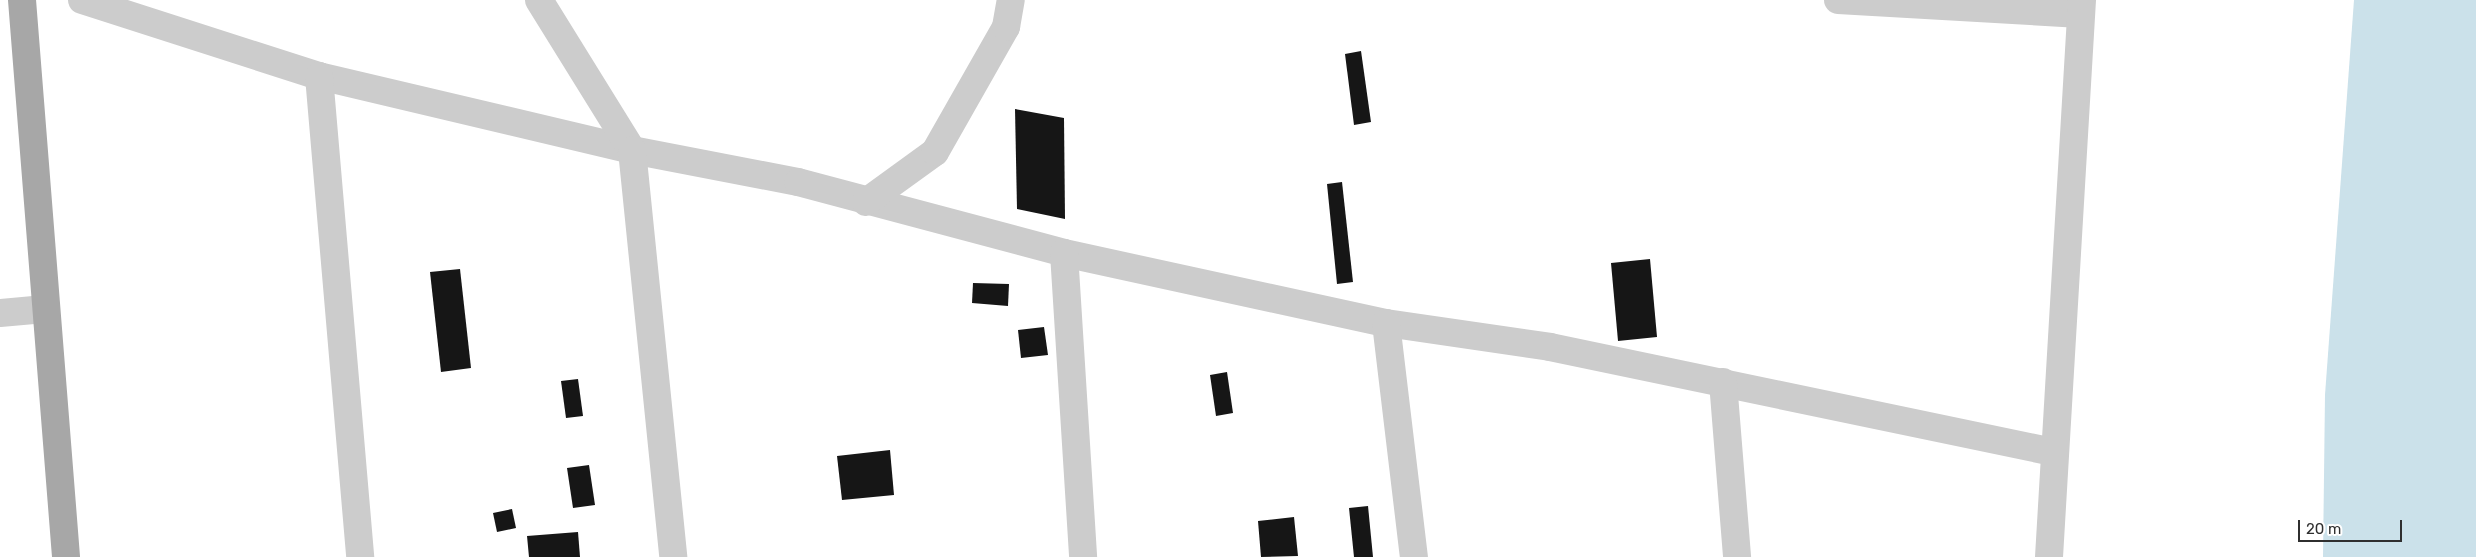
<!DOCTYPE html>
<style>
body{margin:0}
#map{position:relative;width:2476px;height:557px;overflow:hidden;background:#fff;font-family:Rubik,sans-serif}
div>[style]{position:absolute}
.water>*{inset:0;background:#cbe1ea}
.building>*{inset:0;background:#161616}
.minor>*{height:28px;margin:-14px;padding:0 14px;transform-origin:14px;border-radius:14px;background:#ccc}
.primary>*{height:28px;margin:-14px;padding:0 14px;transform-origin:14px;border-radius:14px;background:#a7a7a7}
span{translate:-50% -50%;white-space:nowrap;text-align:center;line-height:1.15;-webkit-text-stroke:5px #fff;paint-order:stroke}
.scale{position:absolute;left:2298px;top:520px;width:104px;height:22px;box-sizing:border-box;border:2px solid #2f2f2f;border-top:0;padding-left:6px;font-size:15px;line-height:18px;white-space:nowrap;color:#2f2f2f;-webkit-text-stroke:4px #fff;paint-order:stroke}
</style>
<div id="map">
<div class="water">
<i style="clip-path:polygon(2354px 0,2476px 0,2476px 557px,2323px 557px,2325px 395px)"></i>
</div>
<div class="building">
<i style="clip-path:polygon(1361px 51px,1371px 122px,1354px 125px,1345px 54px)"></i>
<i style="clip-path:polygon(1015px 109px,1064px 118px,1065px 219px,1017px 209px)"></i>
<i style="clip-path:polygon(1342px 182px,1353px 282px,1337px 284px,1327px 184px)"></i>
<i style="clip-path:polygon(1650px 259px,1657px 337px,1618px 341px,1611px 263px)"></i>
<i style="clip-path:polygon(460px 269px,471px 368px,441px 372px,430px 272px)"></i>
<i style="clip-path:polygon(973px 283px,1009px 284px,1008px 306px,972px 303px)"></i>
<i style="clip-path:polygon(1044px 327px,1048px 355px,1021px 358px,1018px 330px)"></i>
<i style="clip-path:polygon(1227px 372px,1233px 413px,1216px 416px,1210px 375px)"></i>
<i style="clip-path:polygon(578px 379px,583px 416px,566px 418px,561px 381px)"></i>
<i style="clip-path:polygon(890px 450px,894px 495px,842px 500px,837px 456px)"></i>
<i style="clip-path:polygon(589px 465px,595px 505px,573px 508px,567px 468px)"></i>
<i style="clip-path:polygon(1368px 506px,1373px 557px,1354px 557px,1349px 508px)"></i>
<i style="clip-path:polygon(512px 509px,516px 528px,497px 532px,493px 513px)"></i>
<i style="clip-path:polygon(1294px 517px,1298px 556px,1261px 557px,1258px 521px)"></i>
<i style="clip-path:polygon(578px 532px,580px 557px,529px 557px,527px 536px)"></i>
</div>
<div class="minor">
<i style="left:82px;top:0;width:249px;rotate:17.8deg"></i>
<i style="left:319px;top:76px;width:322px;rotate:13.3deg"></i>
<i style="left:632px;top:150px;width:169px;rotate:10.9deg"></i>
<i style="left:798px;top:182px;width:275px;rotate:14.9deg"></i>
<i style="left:1064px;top:253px;width:330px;rotate:12.3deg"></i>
<i style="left:1386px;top:323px;width:166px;rotate:8.3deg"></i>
<i style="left:1550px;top:347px;width:514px;rotate:11.79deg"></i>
<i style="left:539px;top:0;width:176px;rotate:58.2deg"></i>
<i style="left:632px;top:150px;width:409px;rotate:84.2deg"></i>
<i style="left:1838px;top:0;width:243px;rotate:3.3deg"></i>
<i style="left:319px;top:76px;width:483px;rotate:85.1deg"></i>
<i style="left:866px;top:202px;width:85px;rotate:-35.9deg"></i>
<i style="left:935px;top:152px;width:144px;rotate:-60.4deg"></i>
<i style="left:1006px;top:27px;width:27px;rotate:-80deg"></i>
<i style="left:1064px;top:253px;width:305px;rotate:86.4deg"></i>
<i style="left:0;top:313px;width:45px;rotate:-5.1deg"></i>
<i style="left:1386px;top:323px;width:236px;rotate:83.2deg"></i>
<i style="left:1723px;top:382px;width:176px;rotate:85.4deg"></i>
<i style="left:2049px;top:557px;width:558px;rotate:-86.61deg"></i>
</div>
<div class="primary">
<i style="left:22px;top:0;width:559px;rotate:85.48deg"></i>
</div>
<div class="scale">20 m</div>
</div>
